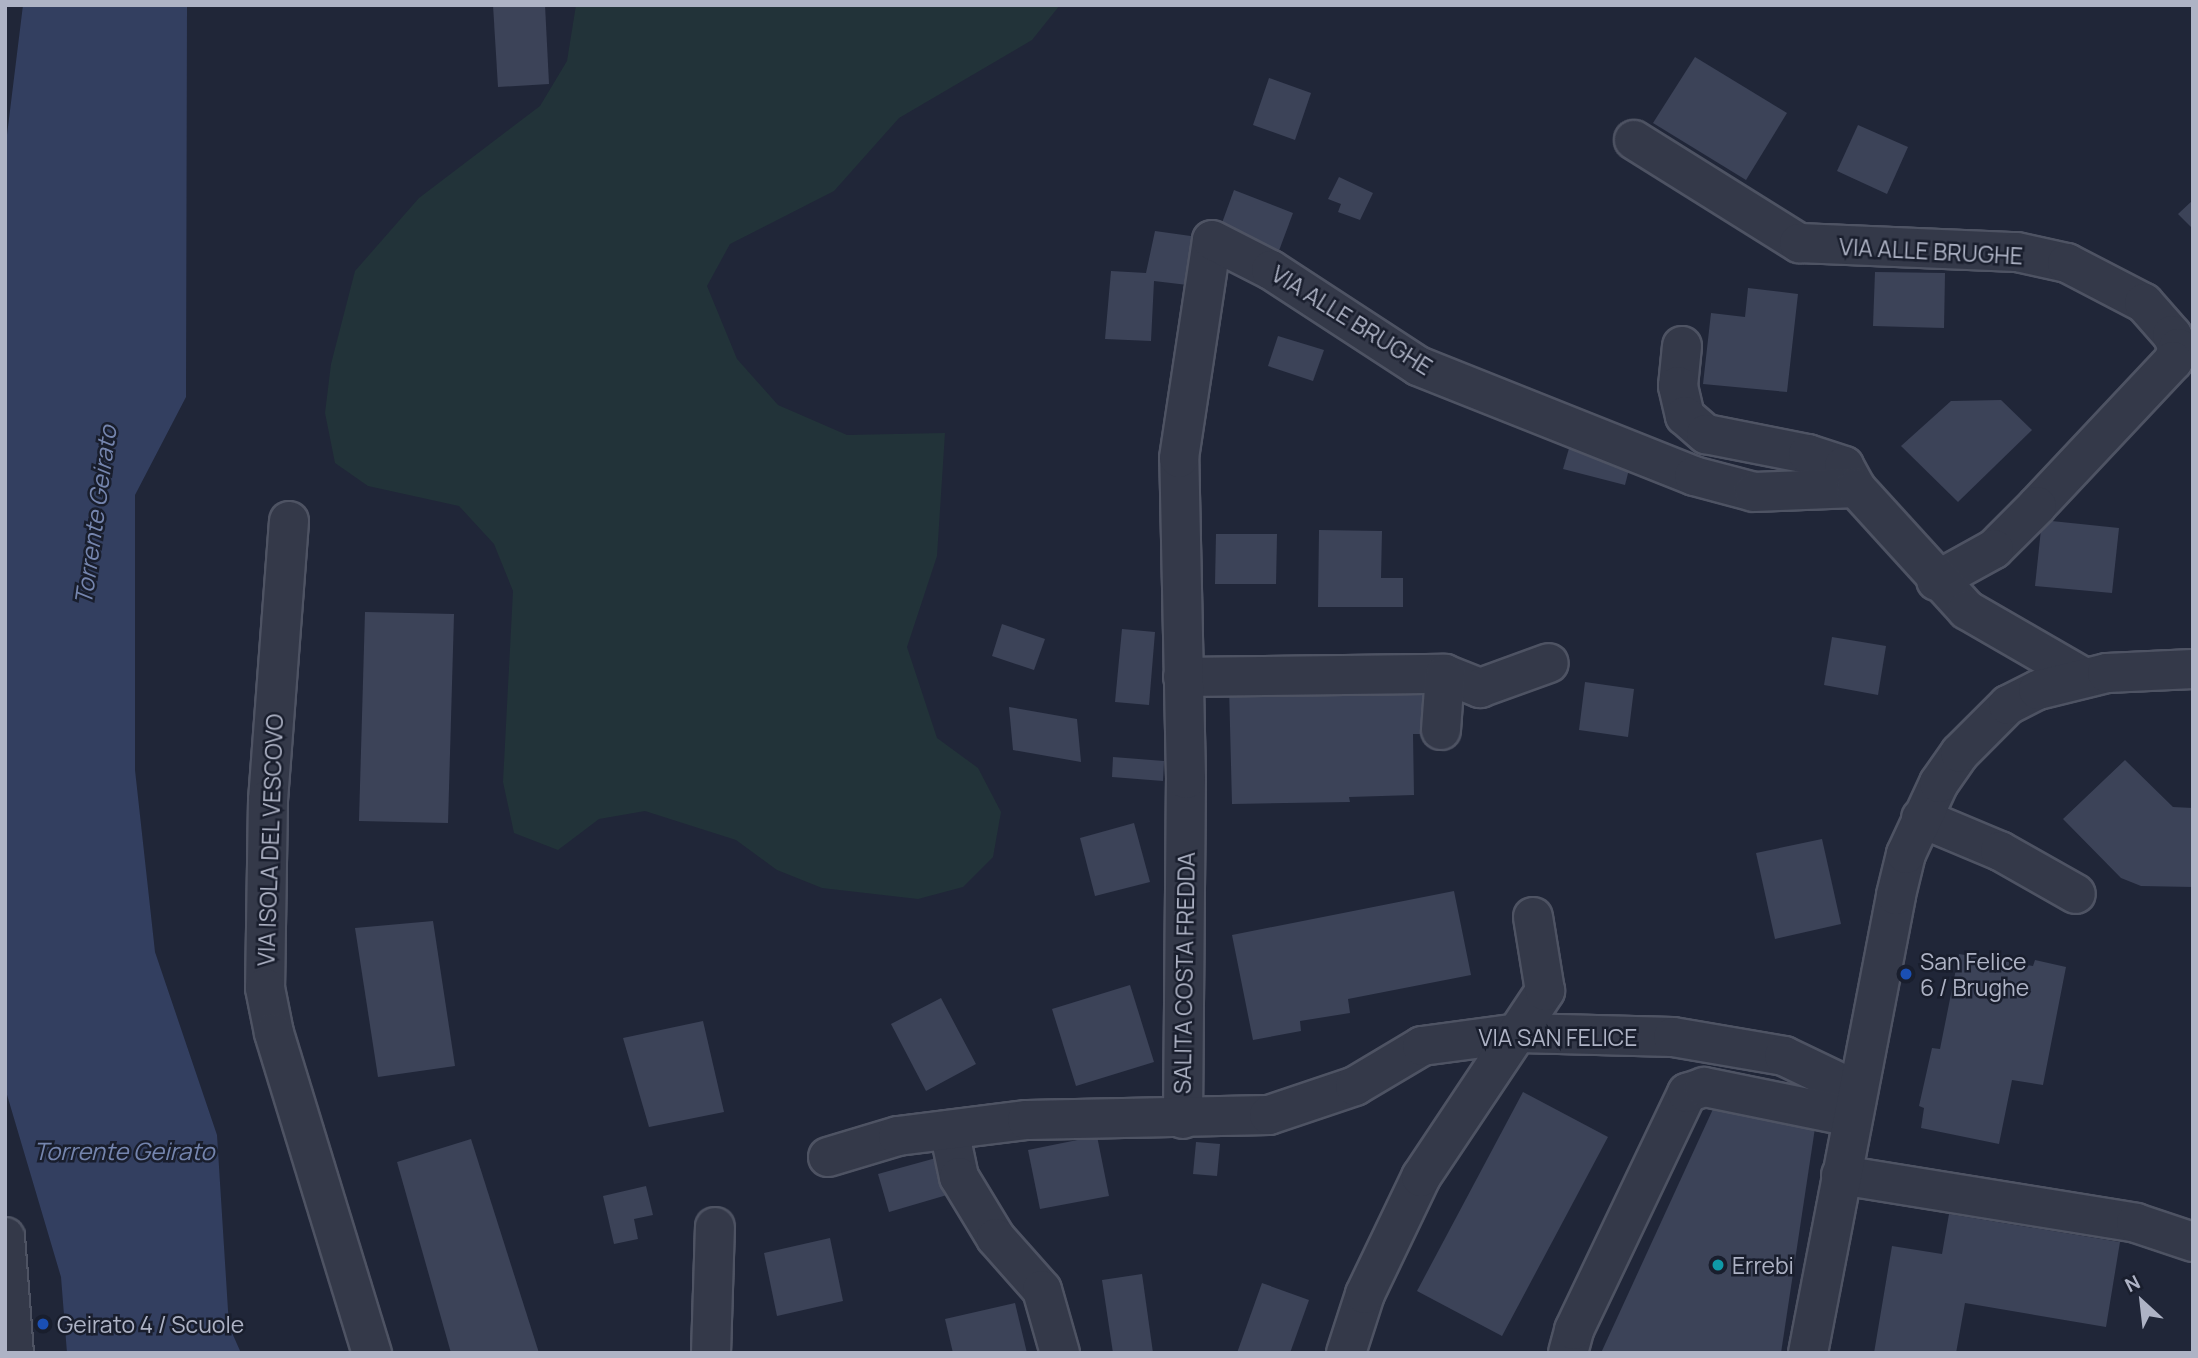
<!DOCTYPE html>
<style>
body{margin:0}
#map{position:relative;width:2198px;height:1358px;overflow:hidden;background:#202638;font-family:Manrope,sans-serif}
div>[style]{position:absolute}
.green>*{inset:0;background:#223339}
.water>*{inset:0;background:#333f60}
.building>*{inset:0;background:#3c4358}
.roads{filter:drop-shadow(2px 0 #4e5363) drop-shadow(-2px 0 #4e5363) drop-shadow(0 2px #4e5363) drop-shadow(0 -2px #4e5363)}
.minor>*{height:38px;margin:-19px;padding:0 19px;transform-origin:19px;border-radius:19px;background:#343949}
.dots>*{width:19px;height:19px;translate:-50% -50%;box-sizing:border-box;border:4px solid #191e2d;border-radius:50%}
span{translate:-50% -50%;white-space:nowrap;text-align:center;line-height:1.15;-webkit-text-stroke:5px #191e2d;paint-order:stroke}
.street-label{font-size:23px;color:#aeb3c5}
.poi-label{font-size:23px;color:#aeb3c5}
.left{translate:0 -50%;text-align:left}
.water-label{font-size:24px;color:#7585ae;font-style:italic}
.frame{position:absolute;inset:0;border:7px solid #aeb3c5;pointer-events:none}
.north{position:absolute;left:2107px;top:1267px;width:70px;height:70px;-webkit-text-stroke:5px #191e2d;paint-order:stroke;rotate:333deg;font-size:19px;font-weight:700;line-height:28px;text-align:center;color:#aeb3c5}
.north::after{content:'';display:block;margin:auto;width:24px;height:32px;background:#aeb3c5;clip-path:polygon(50% 0,100% 100%,50% 72%,0 100%)}
</style>
<div id="map">
<div class="green">
<i style="clip-path:polygon(576px 5px,1060px 5px,1032px 40px,899px 118px,834px 191px,730px 244px,707px 286px,737px 359px,778px 405px,847px 435px,945px 433px,937px 556px,907px 647px,937px 738px,978px 768px,1001px 812px,993px 857px,963px 887px,918px 899px,822px 888px,777px 870px,736px 840px,645px 811px,599px 819px,558px 850px,514px 833px,503px 782px,513px 591px,494px 544px,459px 506px,368px 486px,335px 463px,325px 413px,331px 364px,355px 271px,419px 198px,540px 106px,567px 61px)"></i>
</div>
<div class="water">
<i style="clip-path:polygon(23px 5px,187px 5px,186px 397px,135px 495px,135px 770px,155px 952px,217px 1135px,229px 1326px,241px 1353px,67px 1353px,61px 1277px,5px 1088px,5px 151px)"></i>
</div>
<div class="building">
<i style="clip-path:polygon(493px 5px,545px 5px,549px 84px,498px 87px)"></i>
<i style="clip-path:polygon(1695px 57px,1787px 113px,1746px 180px,1653px 123px)"></i>
<i style="clip-path:polygon(1269px 78px,1311px 93px,1295px 140px,1253px 125px)"></i>
<i style="clip-path:polygon(1858px 125px,1908px 147px,1887px 194px,1837px 171px)"></i>
<i style="clip-path:polygon(1339px 177px,1373px 193px,1360px 220px,1338px 212px,1341px 204px,1328px 199px)"></i>
<i style="clip-path:polygon(1234px 190px,1293px 213px,1277px 256px,1218px 234px)"></i>
<i style="clip-path:polygon(2193px 200px,2193px 229px,2178px 214px)"></i>
<i style="clip-path:polygon(1155px 231px,1205px 238px,1196px 286px,1154px 281px,1151px 341px,1105px 339px,1111px 271px,1146px 273px)"></i>
<i style="clip-path:polygon(1875px 272px,1945px 273px,1944px 328px,1873px 326px)"></i>
<i style="clip-path:polygon(1748px 288px,1798px 294px,1787px 392px,1703px 384px,1711px 313px,1745px 317px)"></i>
<i style="clip-path:polygon(1278px 336px,1324px 350px,1313px 381px,1268px 366px)"></i>
<i style="clip-path:polygon(2001px 400px,2032px 430px,1958px 502px,1901px 446px,1951px 401px)"></i>
<i style="clip-path:polygon(1572px 438px,1633px 454px,1625px 485px,1563px 469px)"></i>
<i style="clip-path:polygon(2042px 520px,2119px 528px,2112px 593px,2035px 586px)"></i>
<i style="clip-path:polygon(1319px 530px,1382px 531px,1381px 578px,1403px 578px,1403px 607px,1318px 607px)"></i>
<i style="clip-path:polygon(1216px 534px,1277px 534px,1276px 584px,1215px 584px)"></i>
<i style="clip-path:polygon(365px 612px,454px 614px,448px 823px,359px 821px)"></i>
<i style="clip-path:polygon(1002px 624px,1045px 639px,1034px 670px,992px 656px)"></i>
<i style="clip-path:polygon(1122px 629px,1155px 632px,1149px 705px,1115px 702px)"></i>
<i style="clip-path:polygon(1832px 637px,1886px 646px,1878px 695px,1824px 685px)"></i>
<i style="clip-path:polygon(1585px 682px,1634px 689px,1628px 737px,1579px 730px)"></i>
<i style="clip-path:polygon(1229px 686px,1335px 689px,1335px 696px,1424px 694px,1425px 734px,1413px 734px,1414px 795px,1349px 797px,1350px 802px,1232px 804px)"></i>
<i style="clip-path:polygon(1009px 707px,1077px 719px,1081px 762px,1013px 750px)"></i>
<i style="clip-path:polygon(1113px 757px,1164px 761px,1163px 781px,1112px 777px)"></i>
<i style="clip-path:polygon(2125px 760px,2173px 807px,2193px 808px,2193px 887px,2141px 886px,2121px 878px,2063px 819px)"></i>
<i style="clip-path:polygon(1134px 823px,1150px 882px,1095px 896px,1080px 838px)"></i>
<i style="clip-path:polygon(1822px 839px,1841px 924px,1775px 939px,1756px 853px)"></i>
<i style="clip-path:polygon(1454px 891px,1471px 975px,1348px 999px,1350px 1013px,1300px 1021px,1301px 1031px,1253px 1040px,1232px 935px)"></i>
<i style="clip-path:polygon(433px 921px,455px 1066px,378px 1077px,355px 928px)"></i>
<i style="clip-path:polygon(1959px 954px,2033px 966px,2035px 960px,2066px 967px,2043px 1085px,2012px 1080px,1999px 1144px,1921px 1128px,1924px 1108px,1919px 1106px,1932px 1048px,1940px 1049px)"></i>
<i style="clip-path:polygon(1130px 985px,1154px 1062px,1076px 1086px,1052px 1009px)"></i>
<i style="clip-path:polygon(941px 998px,976px 1064px,926px 1091px,891px 1024px)"></i>
<i style="clip-path:polygon(703px 1021px,724px 1112px,649px 1127px,623px 1038px)"></i>
<i style="clip-path:polygon(1523px 1092px,1608px 1137px,1502px 1336px,1417px 1291px)"></i>
<i style="clip-path:polygon(1713px 1109px,1815px 1128px,1781px 1353px,1601px 1353px)"></i>
<i style="clip-path:polygon(1097px 1136px,1109px 1196px,1040px 1209px,1028px 1150px)"></i>
<i style="clip-path:polygon(471px 1139px,539px 1353px,451px 1353px,397px 1162px)"></i>
<i style="clip-path:polygon(1196px 1142px,1220px 1144px,1217px 1176px,1193px 1174px)"></i>
<i style="clip-path:polygon(936px 1158px,947px 1195px,889px 1212px,878px 1174px)"></i>
<i style="clip-path:polygon(646px 1186px,653px 1215px,634px 1219px,638px 1239px,614px 1244px,603px 1196px)"></i>
<i style="clip-path:polygon(1949px 1214px,2120px 1242px,2106px 1327px,1965px 1303px,1956px 1353px,1874px 1353px,1892px 1246px,1942px 1254px)"></i>
<i style="clip-path:polygon(830px 1238px,843px 1301px,777px 1316px,764px 1253px)"></i>
<i style="clip-path:polygon(1142px 1274px,1153px 1353px,1113px 1353px,1102px 1280px)"></i>
<i style="clip-path:polygon(1262px 1283px,1309px 1300px,1290px 1353px,1237px 1353px)"></i>
<i style="clip-path:polygon(1015px 1303px,1027px 1353px,953px 1353px,945px 1319px)"></i>
</div>
<div class="roads">
<div class="minor">
<i style="left:1634px;top:140px;width:195px;rotate:32deg"></i>
<i style="left:1799px;top:243px;width:218px;rotate:2.4deg"></i>
<i style="left:2017px;top:252px;width:51px;rotate:12.4deg"></i>
<i style="left:2067px;top:263px;width:87px;rotate:27.5deg"></i>
<i style="left:2144px;top:303px;width:43px;rotate:48.8deg"></i>
<i style="left:2172px;top:335px;width:14px;rotate:65deg"></i>
<i style="left:2178px;top:348px;width:14px;rotate:111deg"></i>
<i style="left:2173px;top:361px;width:199px;rotate:133.2deg"></i>
<i style="left:2037px;top:506px;width:61px;rotate:135deg"></i>
<i style="left:1994px;top:549px;width:66px;rotate:151.1deg"></i>
<i style="left:1682px;top:346px;width:40px;rotate:95.7deg"></i>
<i style="left:1678px;top:386px;width:31px;rotate:77deg"></i>
<i style="left:1685px;top:416px;width:28px;rotate:41deg"></i>
<i style="left:1706px;top:434px;width:104px;rotate:11.1deg"></i>
<i style="left:1808px;top:454px;width:38px;rotate:18deg"></i>
<i style="left:1844px;top:466px;width:25px;rotate:61deg"></i>
<i style="left:289px;top:521px;width:280px;rotate:94.3deg"></i>
<i style="left:268px;top:800px;width:188px;rotate:90.9deg"></i>
<i style="left:265px;top:988px;width:46px;rotate:78.7deg"></i>
<i style="left:274px;top:1033px;width:335px;rotate:73deg"></i>
<i style="left:1183px;top:677px;width:262px;rotate:-0.7deg"></i>
<i style="left:1445px;top:674px;width:38px;rotate:22deg"></i>
<i style="left:1480px;top:688px;width:73px;rotate:-19.9deg"></i>
<i style="left:1441px;top:730px;width:56px;rotate:-85.9deg"></i>
<i style="left:1921px;top:818px;width:86px;rotate:22.7deg"></i>
<i style="left:2000px;top:851px;width:87px;rotate:29.5deg"></i>
<i style="left:1183px;top:1119px;width:340px;rotate:-89.5deg"></i>
<i style="left:1186px;top:779px;width:321px;rotate:-91.2deg"></i>
<i style="left:1179px;top:458px;width:220px;rotate:-81.4deg"></i>
<i style="left:1212px;top:240px;width:66px;rotate:27deg"></i>
<i style="left:1271px;top:270px;width:176px;rotate:33.1deg"></i>
<i style="left:1418px;top:366px;width:297px;rotate:21.7deg"></i>
<i style="left:1694px;top:476px;width:62px;rotate:14.9deg"></i>
<i style="left:1754px;top:492px;width:102px;rotate:-2.2deg"></i>
<i style="left:1856px;top:488px;width:165px;rotate:47.7deg"></i>
<i style="left:1967px;top:610px;width:134px;rotate:30deg"></i>
<i style="left:949px;top:1130px;width:48px;rotate:78deg"></i>
<i style="left:959px;top:1177px;width:71px;rotate:58.8deg"></i>
<i style="left:996px;top:1238px;width:69px;rotate:48.5deg"></i>
<i style="left:1042px;top:1290px;width:66px;rotate:74.1deg"></i>
<i style="left:828px;top:1157px;width:73px;rotate:-16.7deg"></i>
<i style="left:898px;top:1136px;width:130px;rotate:-7.1deg"></i>
<i style="left:1027px;top:1120px;width:242px;rotate:-1.2deg"></i>
<i style="left:1269px;top:1115px;width:91px;rotate:-18.6deg"></i>
<i style="left:1355px;top:1086px;width:78px;rotate:-30.8deg"></i>
<i style="left:1422px;top:1046px;width:99px;rotate:-7.6deg"></i>
<i style="left:1520px;top:1033px;width:153px;rotate:1.5deg"></i>
<i style="left:1673px;top:1037px;width:113px;rotate:9.7deg"></i>
<i style="left:1784px;top:1056px;width:81px;rotate:25.6deg"></i>
<i style="left:1841px;top:1175px;width:299px;rotate:9.2deg"></i>
<i style="left:2136px;top:1223px;width:60px;rotate:18.4deg"></i>
<i style="left:5px;top:1237px;width:116px;rotate:85.6deg"></i>
<i style="left:711px;top:1353px;width:126px;rotate:-88.2deg"></i>
<i style="left:1346px;top:1353px;width:62px;rotate:-72.1deg"></i>
<i style="left:1365px;top:1294px;width:130px;rotate:-64.4deg"></i>
<i style="left:1421px;top:1177px;width:224px;rotate:-56.3deg"></i>
<i style="left:1545px;top:991px;width:75px;rotate:-99.2deg"></i>
<i style="left:1568px;top:1353px;width:24px;rotate:-75deg"></i>
<i style="left:1574px;top:1330px;width:263px;rotate:-64.5deg"></i>
<i style="left:1687px;top:1093px;width:18px;rotate:-19deg"></i>
<i style="left:1704px;top:1087px;width:151px;rotate:11.5deg"></i>
<i style="left:1808px;top:1353px;width:466px;rotate:-79.1deg"></i>
<i style="left:1896px;top:895px;width:42px;rotate:-76.3deg"></i>
<i style="left:1906px;top:854px;width:78px;rotate:-65.1deg"></i>
<i style="left:1939px;top:783px;width:37px;rotate:-55deg"></i>
<i style="left:1960px;top:753px;width:68px;rotate:-45deg"></i>
<i style="left:2008px;top:705px;width:34px;rotate:-27deg"></i>
<i style="left:2038px;top:690px;width:71px;rotate:-13.8deg"></i>
<i style="left:2107px;top:673px;width:86px;rotate:-2.7deg"></i>
</div>
</div>
<div class="dots">
<i style="left:1906px;top:974px;background:#1a4fb4"></i>
<i style="left:1718px;top:1265px;background:#0f9aa8"></i>
<i style="left:43px;top:1324px;background:#1a4fb4"></i>
</div>
<div class="street-label">
<span style="left:1931px;top:251px;rotate:3deg">VIA ALLE BRUGHE</span>
<span style="left:1352px;top:320px;rotate:32deg">VIA ALLE BRUGHE</span>
<span style="left:270px;top:840px;rotate:-88deg">VIA ISOLA DEL VESCOVO</span>
<span style="left:1184px;top:973px;rotate:-89deg">SALITA COSTA FREDDA</span>
<span style="left:1558px;top:1037px">VIA SAN FELICE</span>
</div>
<div class="poi-label">
<span class="left" style="left:1920px;top:974px">San Felice<br>6 / Brughe</span>
<span class="left" style="left:1732px;top:1265px">Errebi</span>
<span class="left" style="left:57px;top:1324px">Geirato 4 / Scuole</span>
</div>
<div class="water-label">
<span style="left:95px;top:515px;rotate:-82deg">Torrente Geirato</span>
<span style="left:124px;top:1151px">Torrente Geirato</span>
</div>
<div class="frame"></div>
<div class="north">N</div>
</div>
